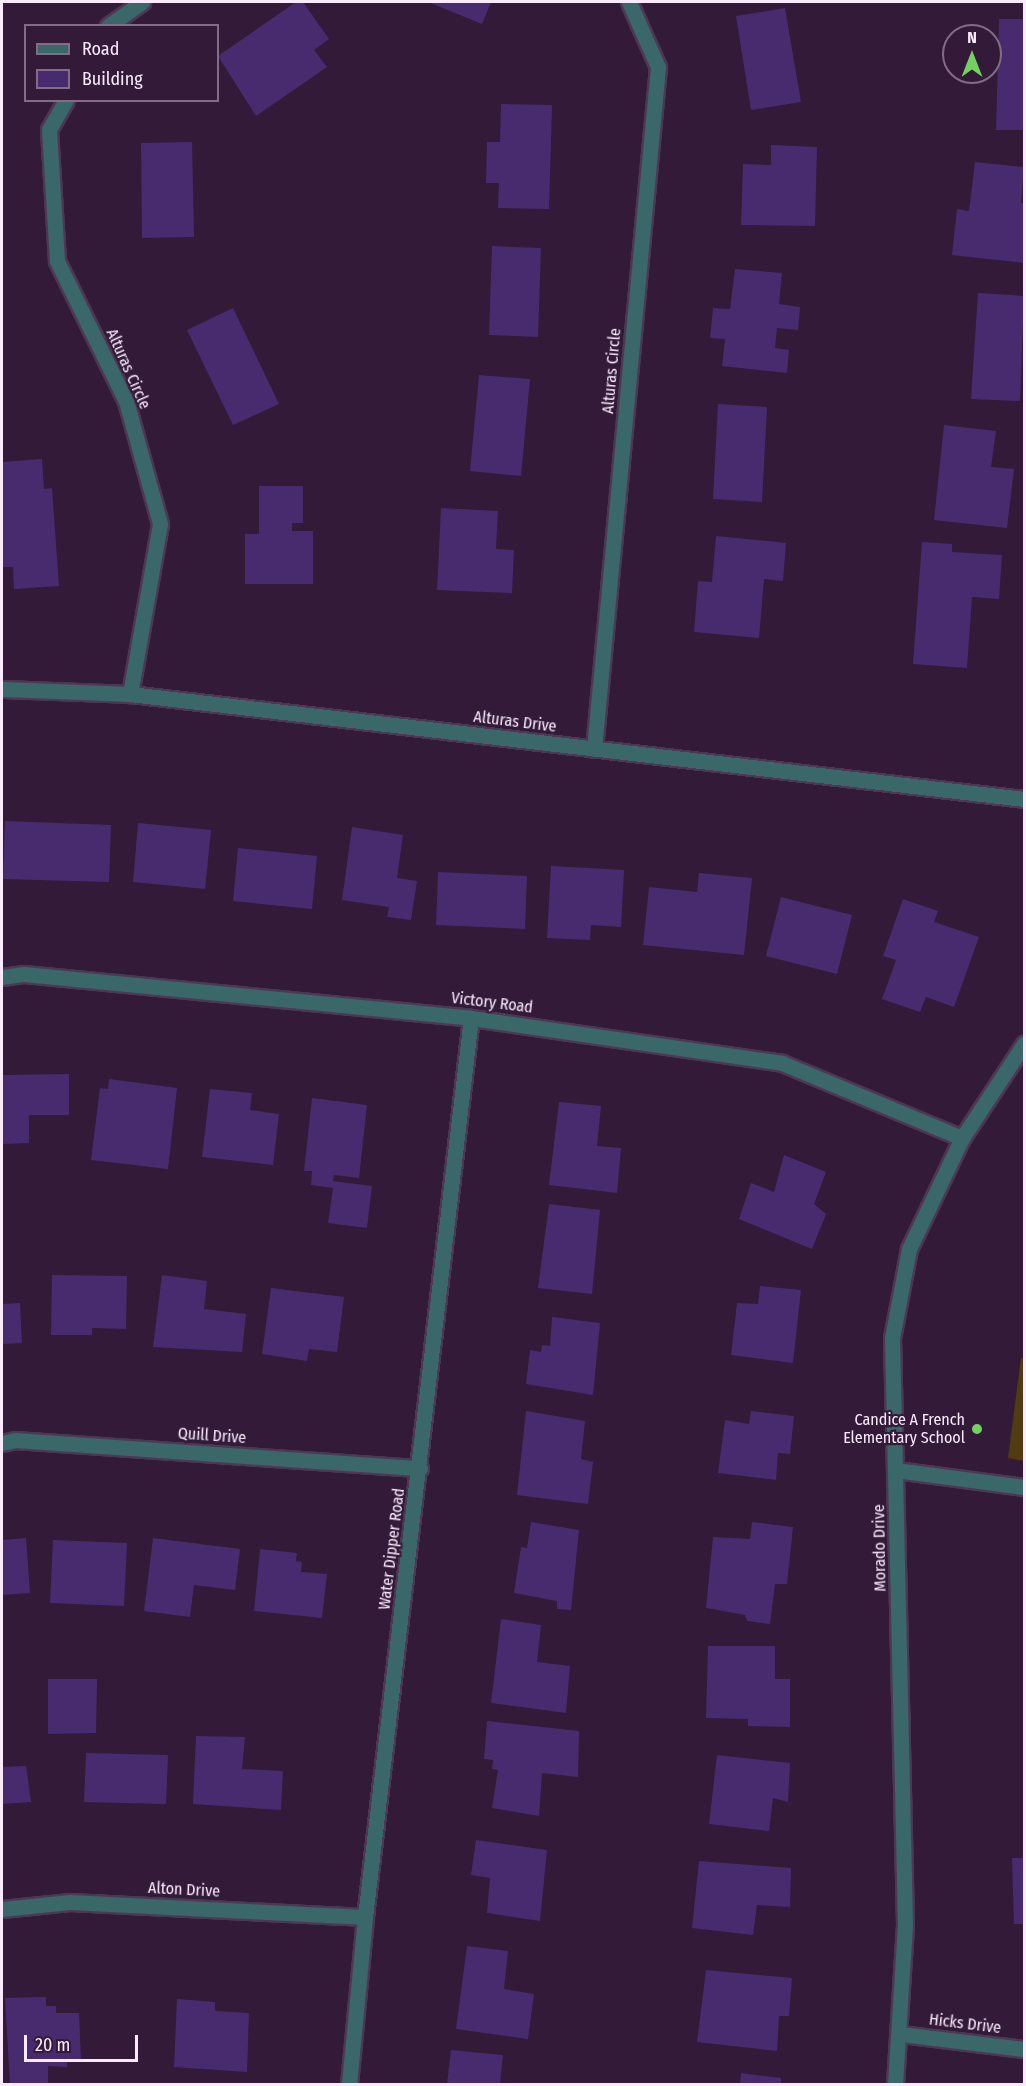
<!DOCTYPE html>
<style>
body{margin:0}
#map{position:relative;width:1026px;height:2086px;overflow:hidden;background:#321a38;font-family:"Fira Sans Condensed",sans-serif}
div>[style]{position:absolute}
.green>*{inset:0;background:#513b11}
.building>*{inset:0;background:#482b6f}
.roads{filter:drop-shadow(2px 0 #4e3754) drop-shadow(-2px 0 #4e3754) drop-shadow(0 2px #4e3754) drop-shadow(0 -2px #4e3754)}
.lane>*{height:15px;margin:-7.5px;padding:0 7.5px;transform-origin:7.5px;border-radius:7.5px;background:#39676a}
.street>*{height:15px;margin:-7.5px;padding:0 7.5px;transform-origin:7.5px;border-radius:7.5px;background:#39676a}
.dots>*{width:16px;height:16px;translate:-50% -50%;box-sizing:border-box;border:3px solid #321a38;border-radius:50%}
span{translate:-50% -50%;white-space:nowrap;text-align:center;line-height:1.15;-webkit-text-stroke:4.5px #321a38;paint-order:stroke}
.street-label{font-size:16px;color:#fbeafe}
.poi-label{font-size:16px;color:#fbeafe}
.right{translate:-100% -50%;text-align:right}
.frame{position:absolute;inset:0;border:3px solid #fbeafe;pointer-events:none}
.legend{position:absolute;left:24px;top:24px;width:195px;height:78px;box-sizing:border-box;background:#321a38;border:2px solid #826d87;margin:0;padding:8px 10px;list-style:none;font-size:18px;color:#fbeafe}
.legend li{display:flex;align-items:center;gap:12px;height:30px}
.legend b{width:30px;border:2px solid #826d87}
.north{position:absolute;left:942px;top:24px;width:60px;height:60px;box-sizing:border-box;background:#321a38;border:2px solid #826d87;border-radius:50%;rotate:0deg;font-size:16px;font-weight:700;line-height:24px;text-align:center;color:#fbeafe}
.north::after{content:'';display:block;margin:auto;width:21px;height:27px;background:#73d25d;clip-path:polygon(50% 0,100% 100%,50% 72%,0 100%)}
.scale{position:absolute;left:24px;top:2035px;width:114px;height:27px;box-sizing:border-box;border:3px solid #fbeafe;border-top:0;padding-left:8px;font-size:18px;line-height:21px;white-space:nowrap;color:#fbeafe;-webkit-text-stroke:4px #321a38;paint-order:stroke}
</style>
<div id="map">
<div class="green">
<i style="clip-path:polygon(1021px 1358px,1024px 1359px,1024px 1461px,1008px 1458px)"></i>
</div>
<div class="building">
<i style="clip-path:polygon(296px 2px,303px 2px,329px 39px,314px 50px,327px 67px,256px 116px,218px 56px)"></i>
<i style="clip-path:polygon(428px 2px,491px 2px,482px 24px)"></i>
<i style="clip-path:polygon(785px 8px,801px 102px,751px 110px,736px 16px)"></i>
<i style="clip-path:polygon(999px 19px,1024px 19px,1024px 130px,996px 130px)"></i>
<i style="clip-path:polygon(501px 104px,552px 105px,549px 209px,498px 208px,499px 183px,486px 183px,487px 142px,500px 142px)"></i>
<i style="clip-path:polygon(192px 142px,194px 237px,142px 238px,141px 143px)"></i>
<i style="clip-path:polygon(771px 145px,817px 147px,815px 226px,741px 225px,743px 164px,771px 165px)"></i>
<i style="clip-path:polygon(975px 162px,1024px 167px,1021px 203px,1024px 203px,1024px 263px,952px 255px,957px 209px,969px 211px)"></i>
<i style="clip-path:polygon(492px 246px,541px 248px,538px 337px,489px 335px)"></i>
<i style="clip-path:polygon(735px 269px,782px 273px,779px 304px,800px 307px,798px 330px,777px 328px,775px 348px,789px 350px,787px 373px,722px 366px,725px 339px,710px 338px,713px 308px,730px 309px)"></i>
<i style="clip-path:polygon(978px 293px,1024px 296px,1020px 401px,971px 399px)"></i>
<i style="clip-path:polygon(233px 308px,279px 404px,233px 425px,187px 330px)"></i>
<i style="clip-path:polygon(479px 375px,530px 379px,521px 476px,470px 471px)"></i>
<i style="clip-path:polygon(718px 404px,767px 407px,762px 502px,713px 499px)"></i>
<i style="clip-path:polygon(944px 425px,996px 431px,991px 467px,1014px 469px,1007px 528px,934px 520px)"></i>
<i style="clip-path:polygon(42px 459px,44px 489px,52px 488px,59px 586px,14px 589px,13px 567px,2px 567px,2px 462px)"></i>
<i style="clip-path:polygon(259px 486px,303px 486px,303px 523px,292px 523px,292px 531px,313px 531px,313px 584px,245px 584px,245px 534px,259px 534px)"></i>
<i style="clip-path:polygon(441px 508px,498px 511px,496px 549px,514px 550px,512px 593px,437px 590px)"></i>
<i style="clip-path:polygon(716px 536px,786px 543px,783px 581px,764px 579px,759px 638px,694px 632px,698px 581px,712px 582px)"></i>
<i style="clip-path:polygon(922px 542px,952px 544px,952px 552px,1002px 555px,999px 599px,972px 597px,967px 668px,913px 664px)"></i>
<i style="clip-path:polygon(5px 821px,111px 825px,109px 882px,3px 879px)"></i>
<i style="clip-path:polygon(138px 823px,211px 830px,205px 889px,133px 882px)"></i>
<i style="clip-path:polygon(352px 827px,403px 835px,397px 878px,417px 881px,411px 920px,387px 917px,389px 907px,342px 900px)"></i>
<i style="clip-path:polygon(238px 848px,317px 856px,312px 909px,233px 901px)"></i>
<i style="clip-path:polygon(551px 866px,624px 870px,621px 927px,591px 925px,590px 940px,547px 938px)"></i>
<i style="clip-path:polygon(438px 872px,527px 876px,525px 929px,436px 925px)"></i>
<i style="clip-path:polygon(699px 873px,752px 878px,744px 955px,643px 945px,649px 887px,697px 892px)"></i>
<i style="clip-path:polygon(781px 897px,852px 915px,837px 974px,766px 956px)"></i>
<i style="clip-path:polygon(903px 899px,938px 911px,934px 922px,979px 937px,954px 1007px,926px 997px,920px 1012px,882px 999px,896px 960px,883px 956px)"></i>
<i style="clip-path:polygon(69px 1074px,69px 1115px,29px 1115px,29px 1143px,2px 1144px,2px 1075px)"></i>
<i style="clip-path:polygon(109px 1079px,177px 1088px,168px 1169px,91px 1160px,100px 1088px,108px 1089px)"></i>
<i style="clip-path:polygon(210px 1089px,252px 1093px,250px 1110px,279px 1114px,273px 1165px,202px 1157px)"></i>
<i style="clip-path:polygon(312px 1098px,367px 1105px,359px 1178px,334px 1175px,333px 1181px,372px 1186px,367px 1228px,328px 1223px,333px 1188px,311px 1185px,312px 1171px,304px 1171px)"></i>
<i style="clip-path:polygon(559px 1102px,601px 1106px,597px 1146px,621px 1148px,617px 1193px,549px 1185px)"></i>
<i style="clip-path:polygon(784px 1155px,826px 1172px,814px 1204px,826px 1214px,812px 1249px,739px 1219px,751px 1183px,774px 1192px)"></i>
<i style="clip-path:polygon(549px 1204px,600px 1210px,592px 1294px,538px 1288px)"></i>
<i style="clip-path:polygon(52px 1275px,127px 1276px,126px 1329px,92px 1328px,92px 1335px,51px 1335px)"></i>
<i style="clip-path:polygon(162px 1275px,207px 1281px,204px 1309px,246px 1314px,242px 1352px,153px 1347px)"></i>
<i style="clip-path:polygon(760px 1286px,801px 1290px,793px 1363px,731px 1355px,737px 1303px,758px 1304px)"></i>
<i style="clip-path:polygon(271px 1288px,344px 1297px,337px 1352px,309px 1349px,307px 1361px,262px 1354px)"></i>
<i style="clip-path:polygon(20px 1303px,22px 1343px,2px 1344px,2px 1304px)"></i>
<i style="clip-path:polygon(552px 1317px,600px 1323px,593px 1395px,526px 1384px,530px 1350px,541px 1352px,542px 1345px,550px 1346px)"></i>
<i style="clip-path:polygon(526px 1411px,585px 1421px,581px 1459px,593px 1462px,588px 1504px,517px 1495px)"></i>
<i style="clip-path:polygon(751px 1411px,794px 1416px,790px 1454px,778px 1453px,776px 1480px,718px 1473px,725px 1420px,749px 1424px)"></i>
<i style="clip-path:polygon(531px 1522px,579px 1530px,571px 1610px,557px 1609px,557px 1601px,514px 1593px,521px 1547px,527px 1548px)"></i>
<i style="clip-path:polygon(752px 1522px,793px 1527px,787px 1584px,775px 1584px,770px 1624px,747px 1621px,745px 1615px,706px 1608px,713px 1537px,750px 1539px)"></i>
<i style="clip-path:polygon(26px 1538px,30px 1593px,2px 1595px,2px 1540px)"></i>
<i style="clip-path:polygon(153px 1538px,240px 1549px,235px 1590px,194px 1585px,190px 1617px,144px 1611px)"></i>
<i style="clip-path:polygon(53px 1540px,127px 1543px,124px 1606px,50px 1603px)"></i>
<i style="clip-path:polygon(260px 1549px,297px 1553px,296px 1561px,302px 1562px,301px 1572px,327px 1574px,322px 1618px,254px 1611px)"></i>
<i style="clip-path:polygon(501px 1619px,541px 1625px,537px 1662px,570px 1666px,566px 1713px,491px 1703px)"></i>
<i style="clip-path:polygon(708px 1646px,775px 1646px,775px 1679px,790px 1679px,790px 1727px,748px 1726px,748px 1719px,706px 1718px)"></i>
<i style="clip-path:polygon(48px 1679px,97px 1679px,96px 1733px,48px 1734px)"></i>
<i style="clip-path:polygon(487px 1721px,579px 1731px,578px 1777px,542px 1773px,539px 1816px,492px 1808px,498px 1770px,492px 1769px,493px 1760px,484px 1759px)"></i>
<i style="clip-path:polygon(196px 1736px,245px 1737px,242px 1769px,283px 1771px,281px 1810px,193px 1804px)"></i>
<i style="clip-path:polygon(86px 1753px,168px 1755px,166px 1804px,84px 1802px)"></i>
<i style="clip-path:polygon(717px 1755px,790px 1763px,788px 1802px,773px 1798px,769px 1831px,709px 1824px)"></i>
<i style="clip-path:polygon(26px 1766px,31px 1802px,2px 1804px,2px 1767px)"></i>
<i style="clip-path:polygon(476px 1840px,547px 1850px,540px 1921px,487px 1913px,490px 1878px,471px 1875px)"></i>
<i style="clip-path:polygon(1012px 1858px,1024px 1858px,1024px 1924px,1014px 1924px)"></i>
<i style="clip-path:polygon(699px 1861px,791px 1868px,790px 1907px,757px 1905px,753px 1935px,692px 1928px)"></i>
<i style="clip-path:polygon(467px 1946px,508px 1951px,504px 1989px,534px 1994px,528px 2039px,456px 2029px)"></i>
<i style="clip-path:polygon(706px 1970px,792px 1978px,789px 2016px,779px 2016px,777px 2051px,697px 2042px)"></i>
<i style="clip-path:polygon(46px 1997px,46px 2006px,56px 2006px,56px 2013px,79px 2013px,81px 2060px,67px 2061px,67px 2067px,48px 2066px,48px 2084px,10px 2084px,5px 1998px)"></i>
<i style="clip-path:polygon(177px 1999px,215px 2002px,215px 2011px,249px 2013px,247px 2072px,174px 2067px)"></i>
<i style="clip-path:polygon(451px 2050px,503px 2055px,500px 2084px,447px 2084px)"></i>
<i style="clip-path:polygon(741px 2073px,781px 2078px,781px 2084px,740px 2084px)"></i>
</div>
<div class="roads">
<div class="lane">
<i style="left:896px;top:1470px;width:129px;rotate:7.6deg"></i>
</div>
<div class="street">
<i style="left:108px;top:26px;width:42px;rotate:-35.2deg"></i>
<i style="left:66px;top:100px;width:34px;rotate:120deg"></i>
<i style="left:49px;top:130px;width:131px;rotate:86.5deg"></i>
<i style="left:57px;top:261px;width:156px;rotate:63.8deg"></i>
<i style="left:126px;top:401px;width:128px;rotate:74.5deg"></i>
<i style="left:160px;top:524px;width:173px;rotate:100deg"></i>
<i style="left:2px;top:689px;width:128px;rotate:2.2deg"></i>
<i style="left:130px;top:694px;width:900px;rotate:6.7deg"></i>
<i style="left:594px;top:749px;width:685px;rotate:-84.64deg"></i>
<i style="left:658px;top:67px;width:71px;rotate:-114deg"></i>
<i style="left:2px;top:977px;width:22px;rotate:-8deg"></i>
<i style="left:24px;top:974px;width:449px;rotate:5.6deg"></i>
<i style="left:471px;top:1018px;width:314px;rotate:8.2deg"></i>
<i style="left:782px;top:1063px;width:195px;rotate:22.6deg"></i>
<i style="left:2px;top:1443px;width:13px;rotate:-13deg"></i>
<i style="left:15px;top:1440px;width:406px;rotate:4deg"></i>
<i style="left:2px;top:1909px;width:68px;rotate:-5.9deg"></i>
<i style="left:70px;top:1902px;width:295px;rotate:2.9deg"></i>
<i style="left:901px;top:2034px;width:124px;rotate:7deg"></i>
<i style="left:349px;top:2084px;width:168px;rotate:-84.5deg"></i>
<i style="left:365px;top:1917px;width:905px;rotate:-83.28deg"></i>
<i style="left:895px;top:2084px;width:160px;rotate:-86.4deg"></i>
<i style="left:905px;top:1924px;width:586px;rotate:-91.27deg"></i>
<i style="left:892px;top:1338px;width:91px;rotate:-79.2deg"></i>
<i style="left:909px;top:1249px;width:123px;rotate:-64.5deg"></i>
<i style="left:962px;top:1138px;width:113px;rotate:-56.6deg"></i>
</div>
</div>
<div class="dots">
<i style="left:977px;top:1429px;background:#73d25d"></i>
</div>
<div class="street-label">
<span style="left:128px;top:369px;rotate:66deg">Alturas Circle</span>
<span style="left:612px;top:371px;rotate:-85deg">Alturas Circle</span>
<span style="left:515px;top:722px;rotate:7deg">Alturas Drive</span>
<span style="left:492px;top:1003px;rotate:7deg">Victory Road</span>
<span style="left:212px;top:1436px;rotate:4deg">Quill Drive</span>
<span style="left:880px;top:1548px;rotate:-91deg">Morado Drive</span>
<span style="left:392px;top:1549px;rotate:-83deg">Water Dipper Road</span>
<span style="left:184px;top:1890px;rotate:3deg">Alton Drive</span>
<span style="left:965px;top:2024px;rotate:7deg">Hicks Drive</span>
</div>
<div class="poi-label">
<span class="right" style="left:965px;top:1429px">Candice A French<br>Elementary School</span>
</div>
<div class="frame"></div>
<ul class="legend">
<li><b style="height:8px;background:#39676a"></b>Road</li>
<li><b style="height:16px;background:#482b6f"></b>Building</li>
</ul>
<div class="north">N</div>
<div class="scale">20 m</div>
</div>
